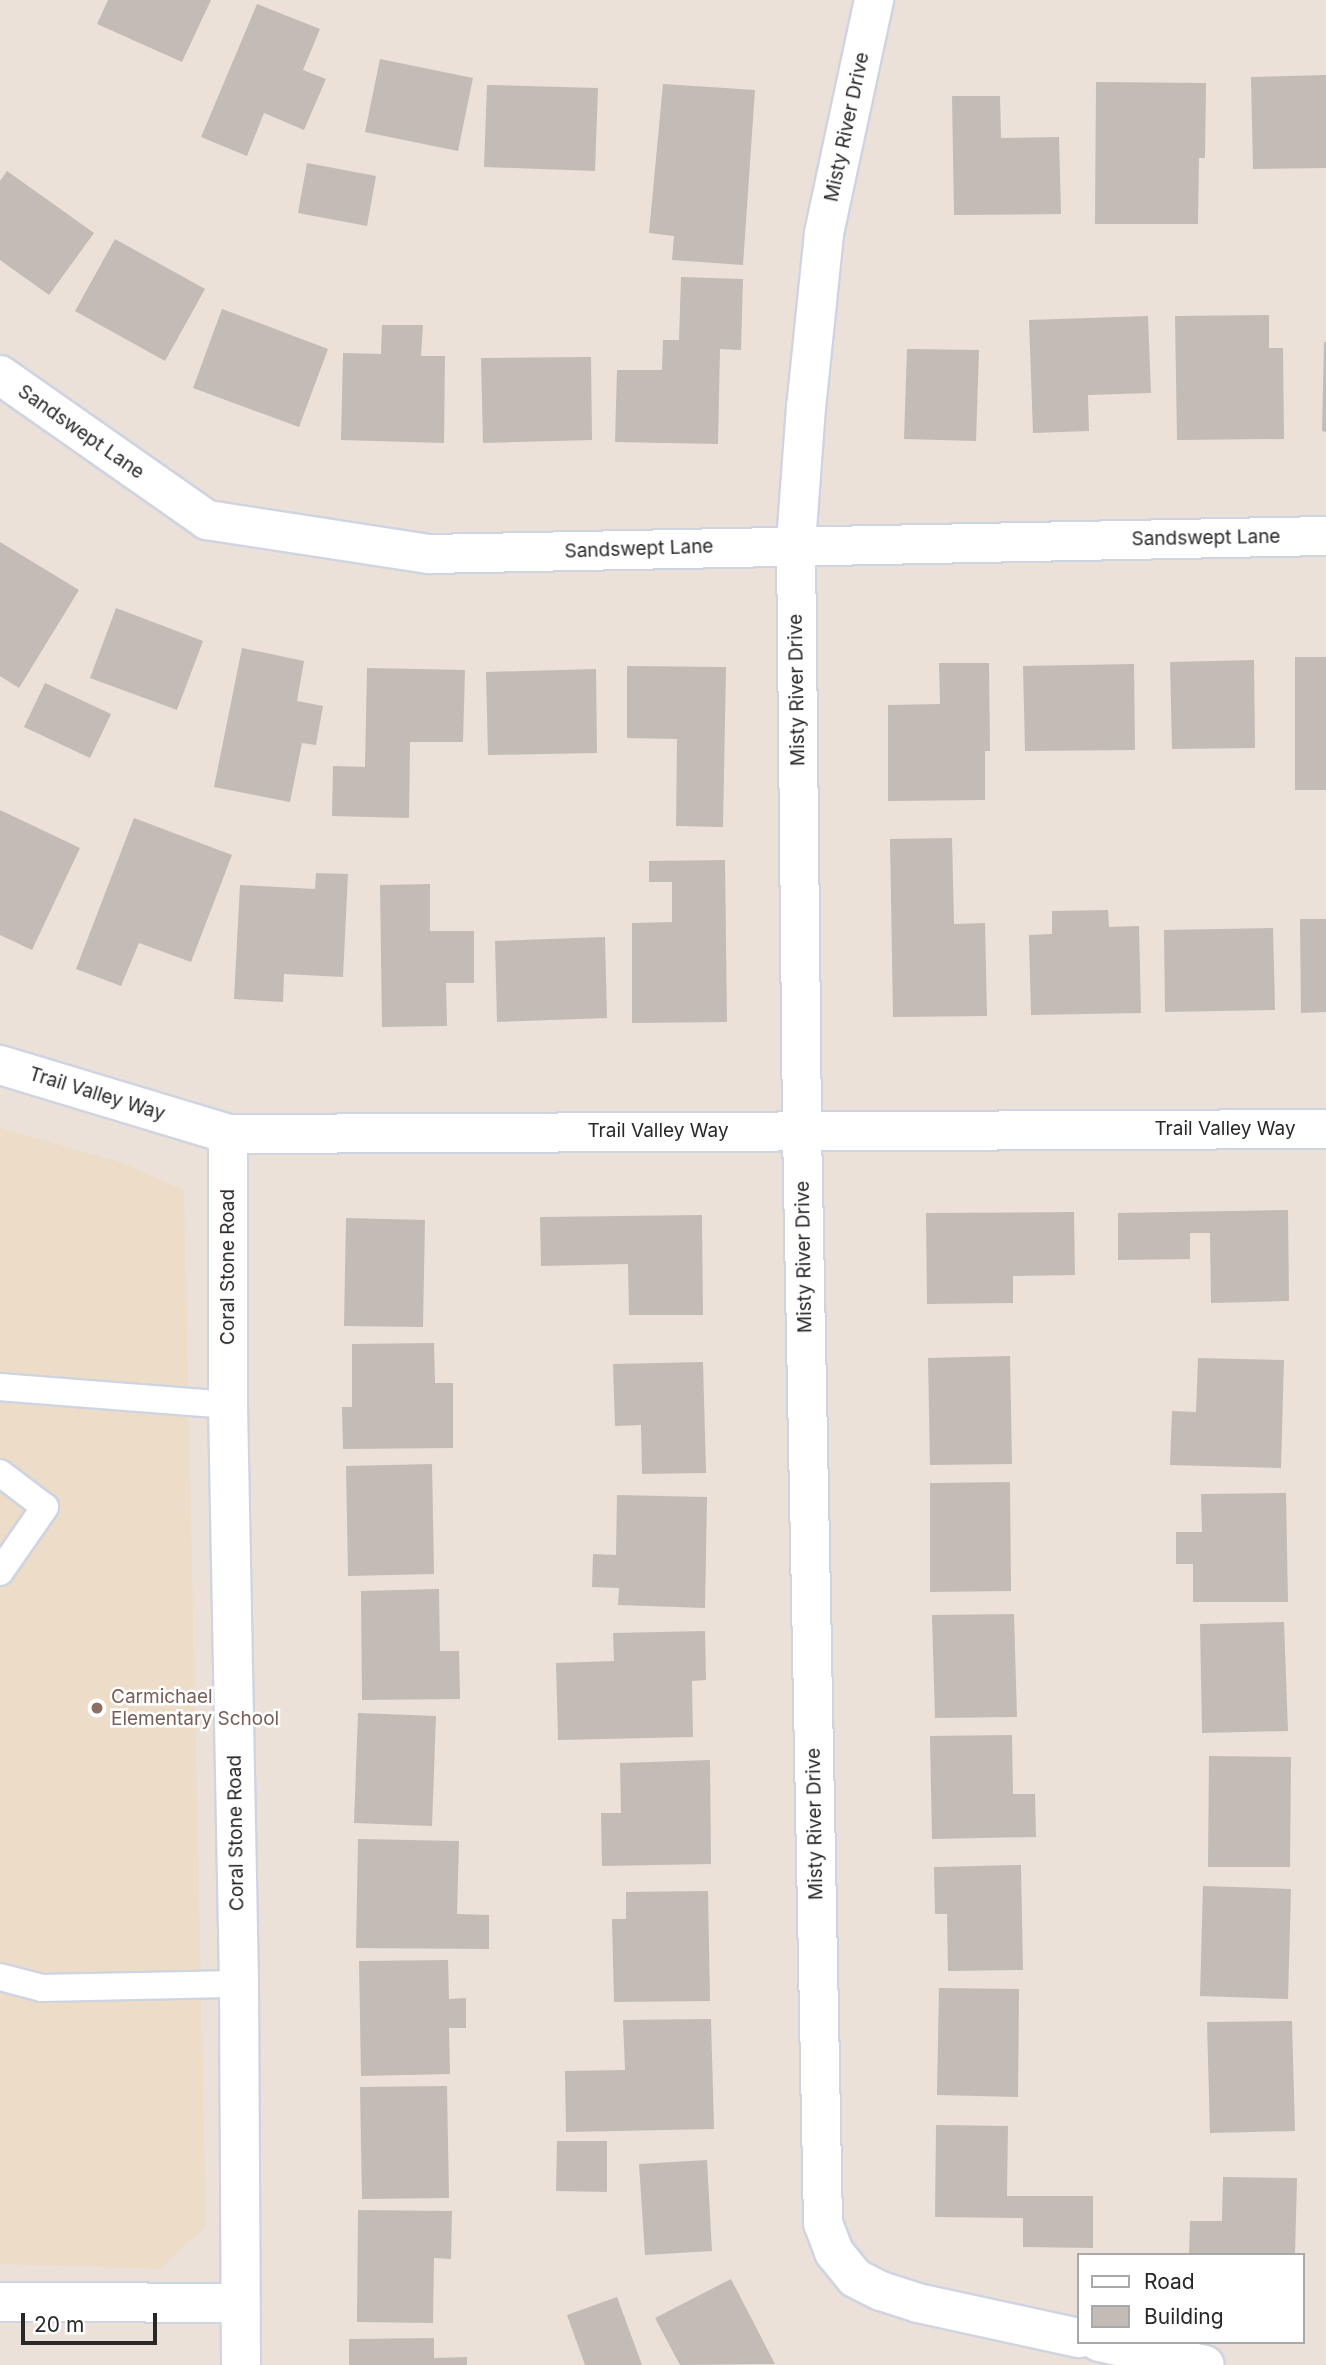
<!DOCTYPE html>
<style>
body{margin:0}
#map{position:relative;width:1326px;height:2365px;overflow:hidden;background:#ebe1d9;font-family:Inter,sans-serif}
div>[style]{position:absolute}
.education>*{inset:0;background:#edddc8}
.building>*{inset:0;background:#c3bbb6}
.roads{filter:drop-shadow(2px 0 #cfd4e1) drop-shadow(-2px 0 #cfd4e1) drop-shadow(0 2px #cfd4e1) drop-shadow(0 -2px #cfd4e1)}
.service>*{height:26px;margin:-13px;padding:0 13px;transform-origin:13px;border-radius:13px;background:#fff}
.minor>*{height:38px;margin:-19px;padding:0 19px;transform-origin:19px;border-radius:19px;background:#fff}
.dots>*{width:19px;height:19px;translate:-50% -50%;box-sizing:border-box;border:4px solid #fff;border-radius:50%}
span{translate:-50% -50%;white-space:nowrap;text-align:center;line-height:1.15;-webkit-text-stroke:5px #fff;paint-order:stroke}
.street-label{font-size:19px;color:#282828}
.education-label{font-size:19px;color:#785e54}
.left{translate:0 -50%;text-align:left}
.legend{position:absolute;left:1077px;top:2253px;width:228px;height:91px;box-sizing:border-box;background:#fff;border:2px solid #a9a9a9;margin:0;padding:9px 12px;list-style:none;font-size:21px;color:#282828}
.legend li{display:flex;align-items:center;gap:14px;height:35px}
.legend b{width:35px;border:2px solid #a9a9a9}
.scale{position:absolute;left:21px;top:2313px;width:136px;height:32px;box-sizing:border-box;border:4px solid #282828;border-top:0;padding-left:9px;font-size:21px;line-height:24px;white-space:nowrap;color:#282828;-webkit-text-stroke:5px #fff;paint-order:stroke}
</style>
<div id="map">
<div class="education">
<i style="clip-path:polygon(0 1128px,120px 1162px,184px 1190px,206px 2226px,160px 2269px,0 2264px)"></i>
</div>
<div class="building">
<i style="clip-path:polygon(108px 0,211px 0,182px 62px,97px 24px)"></i>
<i style="clip-path:polygon(257px 4px,320px 29px,303px 70px,326px 79px,304px 130px,264px 113px,247px 156px,201px 137px)"></i>
<i style="clip-path:polygon(380px 59px,473px 78px,458px 151px,365px 132px)"></i>
<i style="clip-path:polygon(1326px 75px,1326px 168px,1253px 169px,1251px 77px)"></i>
<i style="clip-path:polygon(1096px 82px,1206px 83px,1205px 158px,1199px 158px,1198px 224px,1095px 224px)"></i>
<i style="clip-path:polygon(663px 84px,755px 90px,743px 265px,672px 260px,674px 236px,649px 233px)"></i>
<i style="clip-path:polygon(487px 85px,598px 88px,595px 171px,484px 167px)"></i>
<i style="clip-path:polygon(952px 96px,1000px 96px,1001px 138px,1059px 137px,1061px 214px,954px 215px)"></i>
<i style="clip-path:polygon(307px 163px,376px 176px,367px 226px,298px 213px)"></i>
<i style="clip-path:polygon(7px 171px,94px 233px,49px 295px,0 260px,0 181px)"></i>
<i style="clip-path:polygon(115px 239px,205px 289px,165px 361px,75px 311px)"></i>
<i style="clip-path:polygon(681px 277px,743px 279px,741px 350px,720px 349px,718px 444px,615px 442px,617px 370px,662px 370px,663px 340px,679px 340px)"></i>
<i style="clip-path:polygon(222px 309px,328px 349px,299px 427px,193px 388px)"></i>
<i style="clip-path:polygon(1269px 315px,1269px 348px,1283px 348px,1284px 439px,1177px 440px,1175px 316px)"></i>
<i style="clip-path:polygon(1148px 316px,1151px 393px,1088px 395px,1089px 431px,1033px 433px,1029px 320px)"></i>
<i style="clip-path:polygon(382px 325px,423px 325px,421px 356px,445px 356px,444px 443px,341px 440px,343px 353px,381px 354px)"></i>
<i style="clip-path:polygon(1324px 342px,1326px 342px,1326px 432px,1322px 431px)"></i>
<i style="clip-path:polygon(907px 349px,979px 350px,976px 441px,904px 439px)"></i>
<i style="clip-path:polygon(591px 357px,592px 440px,483px 443px,481px 358px)"></i>
<i style="clip-path:polygon(0 542px,79px 590px,19px 688px,0 676px)"></i>
<i style="clip-path:polygon(116px 608px,203px 641px,177px 710px,90px 678px)"></i>
<i style="clip-path:polygon(242px 648px,304px 661px,297px 701px,323px 706px,316px 745px,302px 743px,290px 802px,214px 787px)"></i>
<i style="clip-path:polygon(1295px 657px,1326px 657px,1326px 790px,1295px 790px)"></i>
<i style="clip-path:polygon(1254px 660px,1255px 748px,1172px 749px,1170px 662px)"></i>
<i style="clip-path:polygon(939px 663px,989px 663px,990px 751px,985px 751px,985px 800px,888px 801px,888px 705px,940px 704px)"></i>
<i style="clip-path:polygon(1134px 664px,1135px 750px,1025px 751px,1023px 666px)"></i>
<i style="clip-path:polygon(627px 666px,726px 667px,723px 827px,676px 826px,677px 739px,627px 738px)"></i>
<i style="clip-path:polygon(367px 668px,465px 670px,463px 742px,410px 742px,409px 818px,332px 816px,333px 766px,365px 767px)"></i>
<i style="clip-path:polygon(596px 669px,597px 753px,488px 755px,486px 672px)"></i>
<i style="clip-path:polygon(45px 683px,111px 714px,90px 758px,24px 727px)"></i>
<i style="clip-path:polygon(0 810px,80px 848px,32px 950px,0 935px)"></i>
<i style="clip-path:polygon(134px 818px,232px 855px,191px 962px,139px 943px,121px 986px,76px 969px)"></i>
<i style="clip-path:polygon(952px 838px,954px 924px,985px 923px,987px 1016px,893px 1017px,890px 839px)"></i>
<i style="clip-path:polygon(725px 860px,727px 1022px,632px 1023px,632px 923px,672px 922px,672px 882px,649px 882px,649px 861px)"></i>
<i style="clip-path:polygon(316px 873px,348px 874px,343px 977px,284px 974px,283px 1002px,234px 999px,240px 885px,315px 889px)"></i>
<i style="clip-path:polygon(430px 884px,430px 931px,474px 931px,474px 983px,446px 983px,447px 1026px,382px 1027px,380px 885px)"></i>
<i style="clip-path:polygon(1108px 910px,1109px 927px,1139px 926px,1141px 1013px,1031px 1015px,1029px 935px,1052px 934px,1052px 911px)"></i>
<i style="clip-path:polygon(1300px 919px,1326px 919px,1326px 1012px,1301px 1013px)"></i>
<i style="clip-path:polygon(1273px 928px,1275px 1010px,1165px 1012px,1164px 930px)"></i>
<i style="clip-path:polygon(605px 937px,607px 1018px,497px 1022px,495px 941px)"></i>
<i style="clip-path:polygon(1288px 1210px,1289px 1301px,1211px 1303px,1210px 1233px,1190px 1233px,1190px 1259px,1118px 1260px,1118px 1213px)"></i>
<i style="clip-path:polygon(1074px 1212px,1075px 1275px,1013px 1276px,1013px 1303px,927px 1304px,926px 1213px)"></i>
<i style="clip-path:polygon(702px 1215px,703px 1315px,629px 1315px,628px 1264px,541px 1266px,540px 1217px)"></i>
<i style="clip-path:polygon(346px 1218px,425px 1220px,423px 1327px,344px 1326px)"></i>
<i style="clip-path:polygon(434px 1343px,435px 1383px,453px 1383px,453px 1448px,343px 1449px,342px 1407px,352px 1407px,352px 1344px)"></i>
<i style="clip-path:polygon(1010px 1356px,1012px 1464px,930px 1465px,928px 1358px)"></i>
<i style="clip-path:polygon(1198px 1358px,1284px 1360px,1281px 1468px,1170px 1465px,1172px 1411px,1196px 1412px)"></i>
<i style="clip-path:polygon(703px 1362px,706px 1473px,642px 1474px,641px 1425px,615px 1426px,613px 1364px)"></i>
<i style="clip-path:polygon(432px 1464px,434px 1574px,348px 1576px,346px 1466px)"></i>
<i style="clip-path:polygon(1010px 1482px,1011px 1591px,930px 1592px,930px 1483px)"></i>
<i style="clip-path:polygon(1286px 1493px,1288px 1602px,1193px 1602px,1193px 1564px,1176px 1564px,1176px 1532px,1202px 1532px,1201px 1494px)"></i>
<i style="clip-path:polygon(617px 1495px,707px 1497px,705px 1608px,618px 1605px,619px 1588px,592px 1587px,593px 1554px,616px 1555px)"></i>
<i style="clip-path:polygon(439px 1589px,440px 1651px,459px 1651px,460px 1699px,362px 1700px,361px 1591px)"></i>
<i style="clip-path:polygon(1014px 1614px,1017px 1717px,935px 1718px,932px 1615px)"></i>
<i style="clip-path:polygon(1284px 1622px,1288px 1731px,1202px 1733px,1200px 1624px)"></i>
<i style="clip-path:polygon(705px 1631px,706px 1680px,692px 1681px,693px 1737px,558px 1740px,556px 1663px,614px 1661px,613px 1633px)"></i>
<i style="clip-path:polygon(358px 1713px,436px 1716px,432px 1826px,354px 1823px)"></i>
<i style="clip-path:polygon(1012px 1735px,1013px 1794px,1035px 1794px,1036px 1837px,932px 1839px,930px 1736px)"></i>
<i style="clip-path:polygon(1209px 1756px,1291px 1757px,1290px 1867px,1208px 1867px)"></i>
<i style="clip-path:polygon(710px 1760px,711px 1864px,602px 1866px,601px 1813px,621px 1813px,620px 1763px)"></i>
<i style="clip-path:polygon(358px 1839px,459px 1841px,457px 1914px,489px 1915px,489px 1949px,356px 1948px)"></i>
<i style="clip-path:polygon(1021px 1865px,1023px 1970px,948px 1971px,947px 1914px,935px 1914px,934px 1867px)"></i>
<i style="clip-path:polygon(1203px 1886px,1291px 1889px,1288px 1999px,1200px 1996px)"></i>
<i style="clip-path:polygon(708px 1891px,710px 2001px,614px 2002px,612px 1919px,626px 1919px,626px 1892px)"></i>
<i style="clip-path:polygon(448px 1960px,449px 1999px,466px 1998px,466px 2028px,449px 2028px,450px 2074px,361px 2076px,359px 1961px)"></i>
<i style="clip-path:polygon(939px 1988px,1019px 1989px,1018px 2097px,937px 2095px)"></i>
<i style="clip-path:polygon(711px 2019px,714px 2129px,566px 2132px,565px 2071px,625px 2070px,623px 2020px)"></i>
<i style="clip-path:polygon(1292px 2021px,1295px 2131px,1210px 2133px,1207px 2022px)"></i>
<i style="clip-path:polygon(447px 2086px,449px 2198px,362px 2199px,360px 2087px)"></i>
<i style="clip-path:polygon(936px 2125px,1008px 2126px,1007px 2196px,1093px 2196px,1093px 2248px,1023px 2247px,1023px 2218px,935px 2217px)"></i>
<i style="clip-path:polygon(557px 2141px,607px 2141px,607px 2192px,556px 2191px)"></i>
<i style="clip-path:polygon(707px 2160px,712px 2251px,645px 2255px,639px 2164px)"></i>
<i style="clip-path:polygon(1223px 2177px,1297px 2178px,1295px 2255px,1189px 2255px,1190px 2221px,1222px 2221px)"></i>
<i style="clip-path:polygon(358px 2210px,452px 2211px,451px 2259px,434px 2258px,433px 2323px,357px 2322px)"></i>
<i style="clip-path:polygon(731px 2279px,775px 2364px,680px 2365px,655px 2318px)"></i>
<i style="clip-path:polygon(617px 2297px,642px 2365px,585px 2365px,567px 2315px)"></i>
<i style="clip-path:polygon(434px 2338px,434px 2358px,467px 2357px,467px 2365px,349px 2365px,349px 2339px)"></i>
</div>
<div class="roads">
<div class="service">
<i style="left:0;top:1387px;width:229px;rotate:4.5deg"></i>
<i style="left:0;top:1473px;width:56px;rotate:37.1deg"></i>
<i style="left:45px;top:1507px;width:79px;rotate:124.7deg"></i>
<i style="left:0;top:1977px;width:43px;rotate:14.7deg"></i>
<i style="left:42px;top:1988px;width:197px;rotate:-1.2deg"></i>
</div>
<div class="minor">
<i style="left:874px;top:0;width:239px;rotate:102.1deg"></i>
<i style="left:824px;top:234px;width:174px;rotate:95.9deg"></i>
<i style="left:806px;top:407px;width:137px;rotate:94.2deg"></i>
<i style="left:796px;top:544px;width:586px;rotate:89.41deg"></i>
<i style="left:802px;top:1130px;width:1093px;rotate:88.9deg"></i>
<i style="left:823px;top:2223px;width:31px;rotate:69deg"></i>
<i style="left:834px;top:2252px;width:33px;rotate:51deg"></i>
<i style="left:855px;top:2278px;width:29px;rotate:27deg"></i>
<i style="left:881px;top:2291px;width:39px;rotate:18deg"></i>
<i style="left:918px;top:2303px;width:165px;rotate:12.3deg"></i>
<i style="left:0;top:375px;width:253px;rotate:35deg"></i>
<i style="left:207px;top:520px;width:225px;rotate:8.7deg"></i>
<i style="left:429px;top:554px;width:897px;rotate:-1.15deg"></i>
<i style="left:0;top:1065px;width:238px;rotate:16.8deg"></i>
<i style="left:228px;top:1134px;width:1098px;rotate:-0.26deg"></i>
<i style="left:228px;top:1134px;width:271px;rotate:90deg"></i>
<i style="left:228px;top:1405px;width:579px;rotate:88.91deg"></i>
<i style="left:239px;top:1984px;width:381px;rotate:89.7deg"></i>
<i style="left:0;top:2302px;width:240px;rotate:0.2deg"></i>
<i style="left:1099px;top:2342px;width:108px;rotate:12.2deg"></i>
</div>
</div>
<div class="dots">
<i style="left:97px;top:1708px;background:#8d6e63"></i>
</div>
<div class="street-label">
<span style="left:847px;top:127px;rotate:-78deg">Misty River Drive</span>
<span style="left:81px;top:432px;rotate:35deg">Sandswept Lane</span>
<span style="left:1206px;top:538px;rotate:-1deg">Sandswept Lane</span>
<span style="left:639px;top:549px;rotate:-2deg">Sandswept Lane</span>
<span style="left:797px;top:690px;rotate:-91deg">Misty River Drive</span>
<span style="left:97px;top:1094px;rotate:17deg">Trail Valley Way</span>
<span style="left:1225px;top:1129px">Trail Valley Way</span>
<span style="left:658px;top:1131px">Trail Valley Way</span>
<span style="left:804px;top:1257px;rotate:-91deg">Misty River Drive</span>
<span style="left:228px;top:1267px;rotate:-90deg">Coral Stone Road</span>
<span style="left:815px;top:1824px;rotate:-91deg">Misty River Drive</span>
<span style="left:236px;top:1833px;rotate:-91deg">Coral Stone Road</span>
</div>
<div class="education-label">
<span class="left" style="left:111px;top:1708px">Carmichael<br>Elementary School</span>
</div>
<ul class="legend">
<li><b style="height:9px;background:#fff"></b>Road</li>
<li><b style="height:19px;background:#c3bbb6"></b>Building</li>
</ul>
<div class="scale">20 m</div>
</div>
